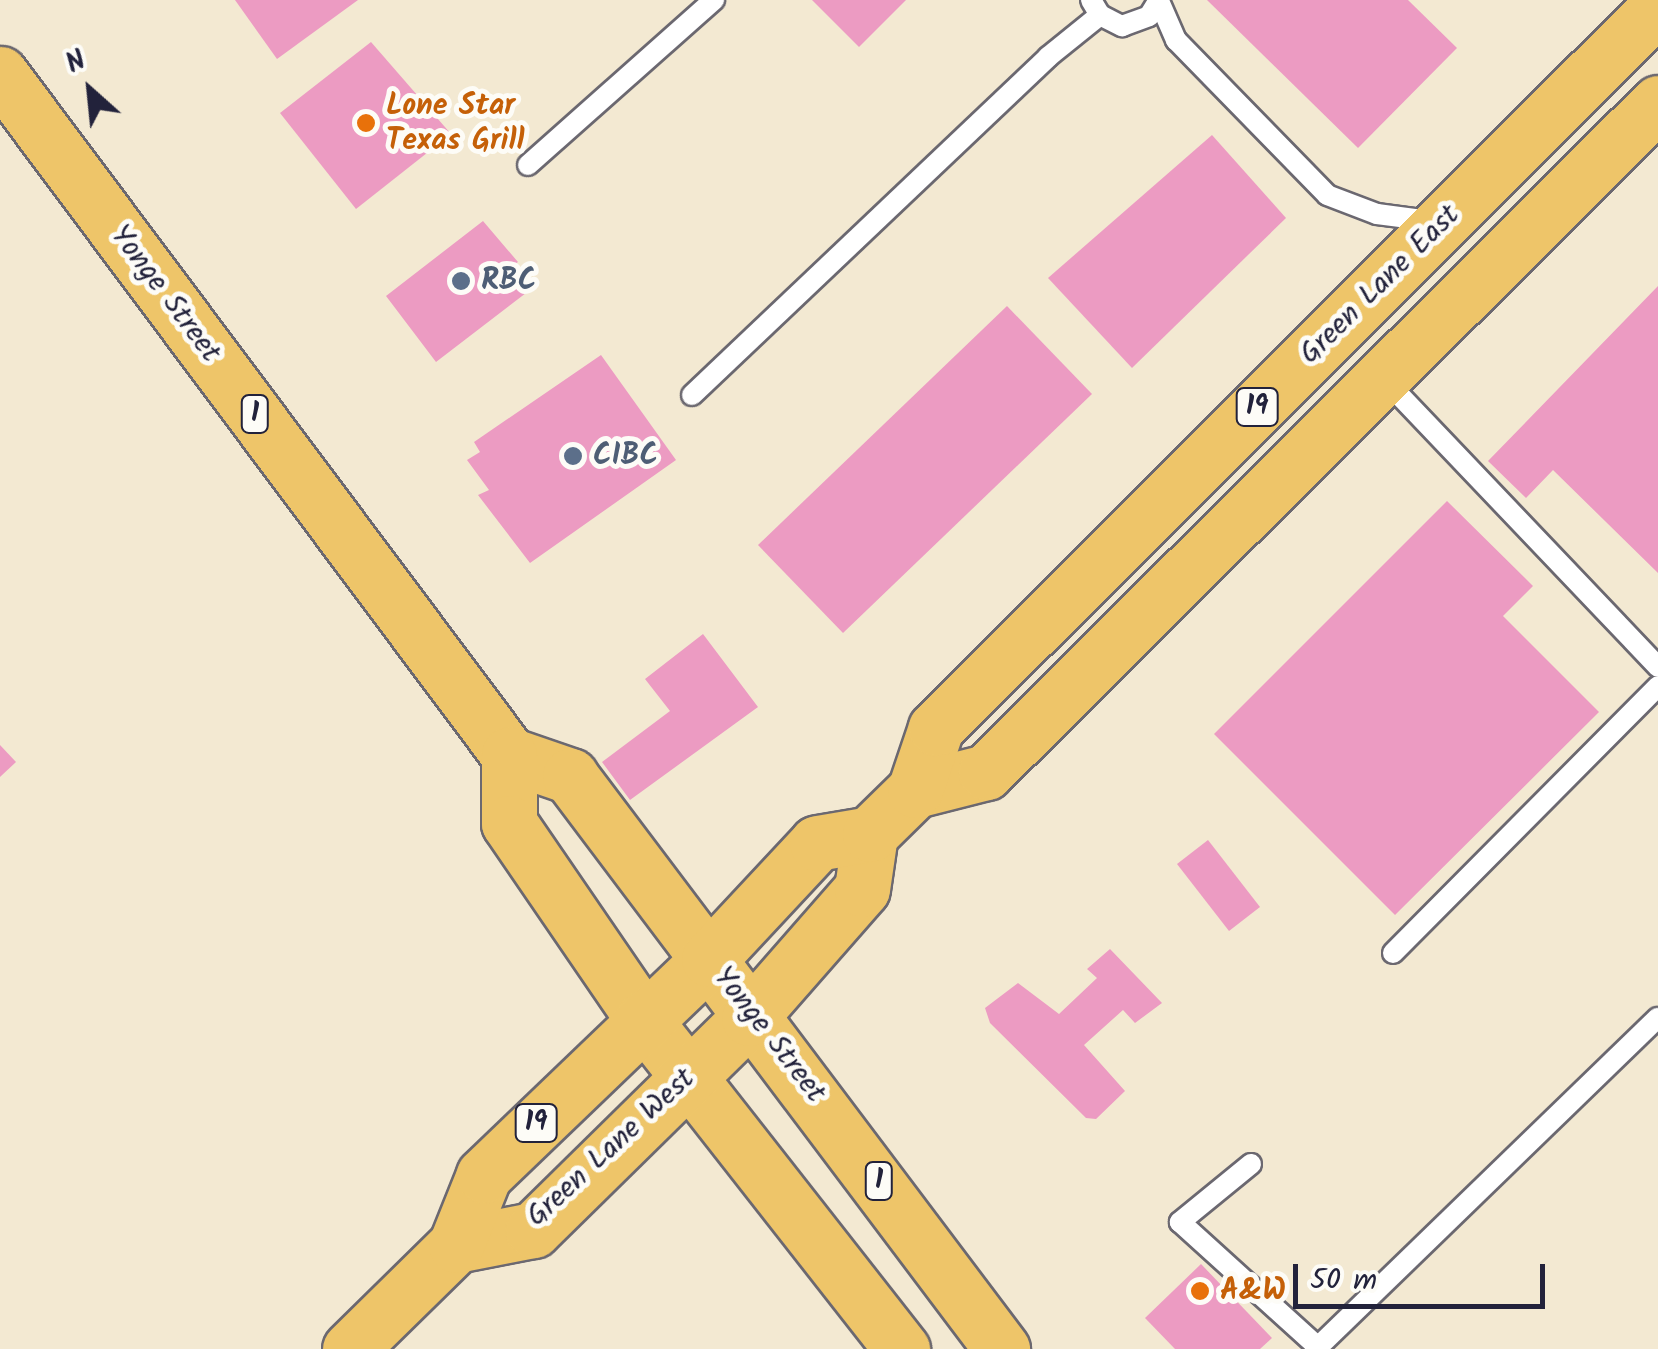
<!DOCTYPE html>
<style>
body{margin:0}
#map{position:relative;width:1658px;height:1349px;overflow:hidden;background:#f3e9d2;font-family:Kalam,sans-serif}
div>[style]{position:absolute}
.building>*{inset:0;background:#ec9bc2}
.roads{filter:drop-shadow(2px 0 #6b6870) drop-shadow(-2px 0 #6b6870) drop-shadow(0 2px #6b6870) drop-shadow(0 -2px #6b6870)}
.service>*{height:20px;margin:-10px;padding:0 10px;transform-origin:10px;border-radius:10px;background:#fff}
.primary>*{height:55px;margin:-27.5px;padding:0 27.5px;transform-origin:27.5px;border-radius:27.5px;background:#eec569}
.dots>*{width:28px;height:28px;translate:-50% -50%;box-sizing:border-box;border:5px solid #fdfcf7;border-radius:50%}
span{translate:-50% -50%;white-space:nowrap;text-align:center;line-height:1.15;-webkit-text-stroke:10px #fdfcf7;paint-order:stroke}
.shield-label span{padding:2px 8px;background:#fdfcf7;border:2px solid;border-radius:8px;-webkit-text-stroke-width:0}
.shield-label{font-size:28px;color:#22223b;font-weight:700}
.food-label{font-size:30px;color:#c56008;font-weight:700}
.left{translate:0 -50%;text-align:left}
.service-label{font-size:30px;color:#4e5e75;font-weight:700}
.street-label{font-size:30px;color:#22223b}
.north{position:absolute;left:40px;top:40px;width:100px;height:100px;-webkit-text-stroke:8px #fdfcf7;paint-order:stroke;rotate:333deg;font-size:28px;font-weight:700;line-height:40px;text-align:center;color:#22223b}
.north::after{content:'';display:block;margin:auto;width:35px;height:45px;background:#22223b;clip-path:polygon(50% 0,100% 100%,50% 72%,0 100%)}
.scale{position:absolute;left:1293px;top:1264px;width:252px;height:45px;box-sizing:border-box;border:5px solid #22223b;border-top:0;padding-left:12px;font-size:30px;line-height:35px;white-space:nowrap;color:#22223b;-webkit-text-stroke:8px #fdfcf7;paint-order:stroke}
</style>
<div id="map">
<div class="building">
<i style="clip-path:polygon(235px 0,358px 0,277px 59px)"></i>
<i style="clip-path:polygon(812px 0,906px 0,859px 47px)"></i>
<i style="clip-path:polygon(1207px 0,1408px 0,1457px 48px,1358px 148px)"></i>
<i style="clip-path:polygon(371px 42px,451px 134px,356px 209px,280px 113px)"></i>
<i style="clip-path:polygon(1212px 135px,1286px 218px,1132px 368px,1048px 278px)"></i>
<i style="clip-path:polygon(483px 221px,518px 262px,507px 269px,526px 293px,436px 362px,386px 296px)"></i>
<i style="clip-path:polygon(1658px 286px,1658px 573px,1553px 470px,1526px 498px,1488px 461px)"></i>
<i style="clip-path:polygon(1007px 306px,1092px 394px,843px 633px,758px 545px)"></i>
<i style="clip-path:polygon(601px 355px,676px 460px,530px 563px,478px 495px,489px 490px,467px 460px,480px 452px,474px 442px)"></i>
<i style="clip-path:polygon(1447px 501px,1533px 586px,1503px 616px,1599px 712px,1395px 915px,1214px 734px)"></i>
<i style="clip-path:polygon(703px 634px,758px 707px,630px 800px,602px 762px,670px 711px,645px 679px)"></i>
<i style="clip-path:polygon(0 745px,16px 762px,0 777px)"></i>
<i style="clip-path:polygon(1208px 840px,1260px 907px,1229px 931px,1177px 864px)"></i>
<i style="clip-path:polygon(1110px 949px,1162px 1003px,1135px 1023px,1123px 1010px,1084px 1045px,1125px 1091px,1096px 1119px,1086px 1118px,990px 1023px,985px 1008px,1018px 983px,1059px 1014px,1097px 978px,1087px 969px)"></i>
<i style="clip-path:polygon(1201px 1264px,1272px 1338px,1260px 1349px,1175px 1349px,1145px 1318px)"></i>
</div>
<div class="roads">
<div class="service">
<i style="left:1091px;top:0;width:17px;rotate:59deg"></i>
<i style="left:1100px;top:15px;width:25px;rotate:27deg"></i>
<i style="left:1122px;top:26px;width:29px;rotate:-20deg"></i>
<i style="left:1149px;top:16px;width:19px;rotate:-58deg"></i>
<i style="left:1159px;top:1px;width:43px;rotate:66.4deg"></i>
<i style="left:1176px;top:40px;width:216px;rotate:45.7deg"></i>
<i style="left:1327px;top:195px;width:53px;rotate:20.8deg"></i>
<i style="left:1377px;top:214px;width:53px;rotate:7.5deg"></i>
<i style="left:528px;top:165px;width:249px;rotate:-41.6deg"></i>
<i style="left:1385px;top:380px;width:396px;rotate:46.4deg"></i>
<i style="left:692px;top:395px;width:491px;rotate:-43.5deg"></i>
<i style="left:1048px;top:57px;width:67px;rotate:-38.9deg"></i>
<i style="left:1393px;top:953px;width:376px;rotate:-45.2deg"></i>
<i style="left:1251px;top:1164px;width:92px;rotate:140.8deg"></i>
<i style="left:1180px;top:1222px;width:189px;rotate:42.2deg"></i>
<i style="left:1318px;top:1347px;width:473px;rotate:-44.1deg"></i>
</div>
<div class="primary">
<i style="left:0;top:74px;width:850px;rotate:53.22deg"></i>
<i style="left:509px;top:755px;width:65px;rotate:19deg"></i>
<i style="left:570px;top:776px;width:718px;rotate:52.99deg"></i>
<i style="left:509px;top:755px;width:68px;rotate:90deg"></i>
<i style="left:509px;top:823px;width:237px;rotate:55.6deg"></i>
<i style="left:643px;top:1019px;width:420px;rotate:51.9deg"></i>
<i style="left:915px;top:790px;width:73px;rotate:-14.2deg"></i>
<i style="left:986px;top:772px;width:948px;rotate:-44.87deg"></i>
<i style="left:456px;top:1245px;width:78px;rotate:-11deg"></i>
<i style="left:533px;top:1230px;width:303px;rotate:-44.5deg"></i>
<i style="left:749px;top:1018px;width:171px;rotate:-48.8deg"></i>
<i style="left:862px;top:889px;width:56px;rotate:-81.7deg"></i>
<i style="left:350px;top:1349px;width:148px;rotate:-44.5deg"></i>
<i style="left:456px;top:1245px;width:75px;rotate:-68.2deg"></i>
<i style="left:484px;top:1175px;width:312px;rotate:-43.8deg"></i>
<i style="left:709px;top:959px;width:158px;rotate:-47deg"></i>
<i style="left:817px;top:843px;width:54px;rotate:-9.6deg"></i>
<i style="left:870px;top:834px;width:63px;rotate:-44.4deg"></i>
<i style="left:915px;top:790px;width:65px;rotate:-71.3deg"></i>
<i style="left:936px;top:728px;width:1020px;rotate:-44.96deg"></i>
</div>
</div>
<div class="dots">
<i style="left:366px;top:123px;background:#e8710a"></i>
<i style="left:461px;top:281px;background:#5c6f8a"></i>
<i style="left:573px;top:456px;background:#5c6f8a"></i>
<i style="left:1200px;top:1291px;background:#e8710a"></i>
</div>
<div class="shield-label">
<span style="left:1257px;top:407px">19</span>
<span style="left:255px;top:414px">1</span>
<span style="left:536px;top:1123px">19</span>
<span style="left:879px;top:1181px">1</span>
</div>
<div class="food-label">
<span class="left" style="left:386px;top:123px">Lone Star<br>Texas Grill</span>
<span class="left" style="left:1220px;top:1291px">A&amp;W</span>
</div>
<div class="service-label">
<span class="left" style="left:481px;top:281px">RBC</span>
<span class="left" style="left:593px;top:456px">CIBC</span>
</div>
<div class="street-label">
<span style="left:1380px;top:285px;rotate:-45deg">Green Lane East</span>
<span style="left:165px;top:294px;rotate:53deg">Yonge Street</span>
<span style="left:769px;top:1035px;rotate:52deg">Yonge Street</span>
<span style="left:611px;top:1148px;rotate:-43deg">Green Lane West</span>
</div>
<div class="north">N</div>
<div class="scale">50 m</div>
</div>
